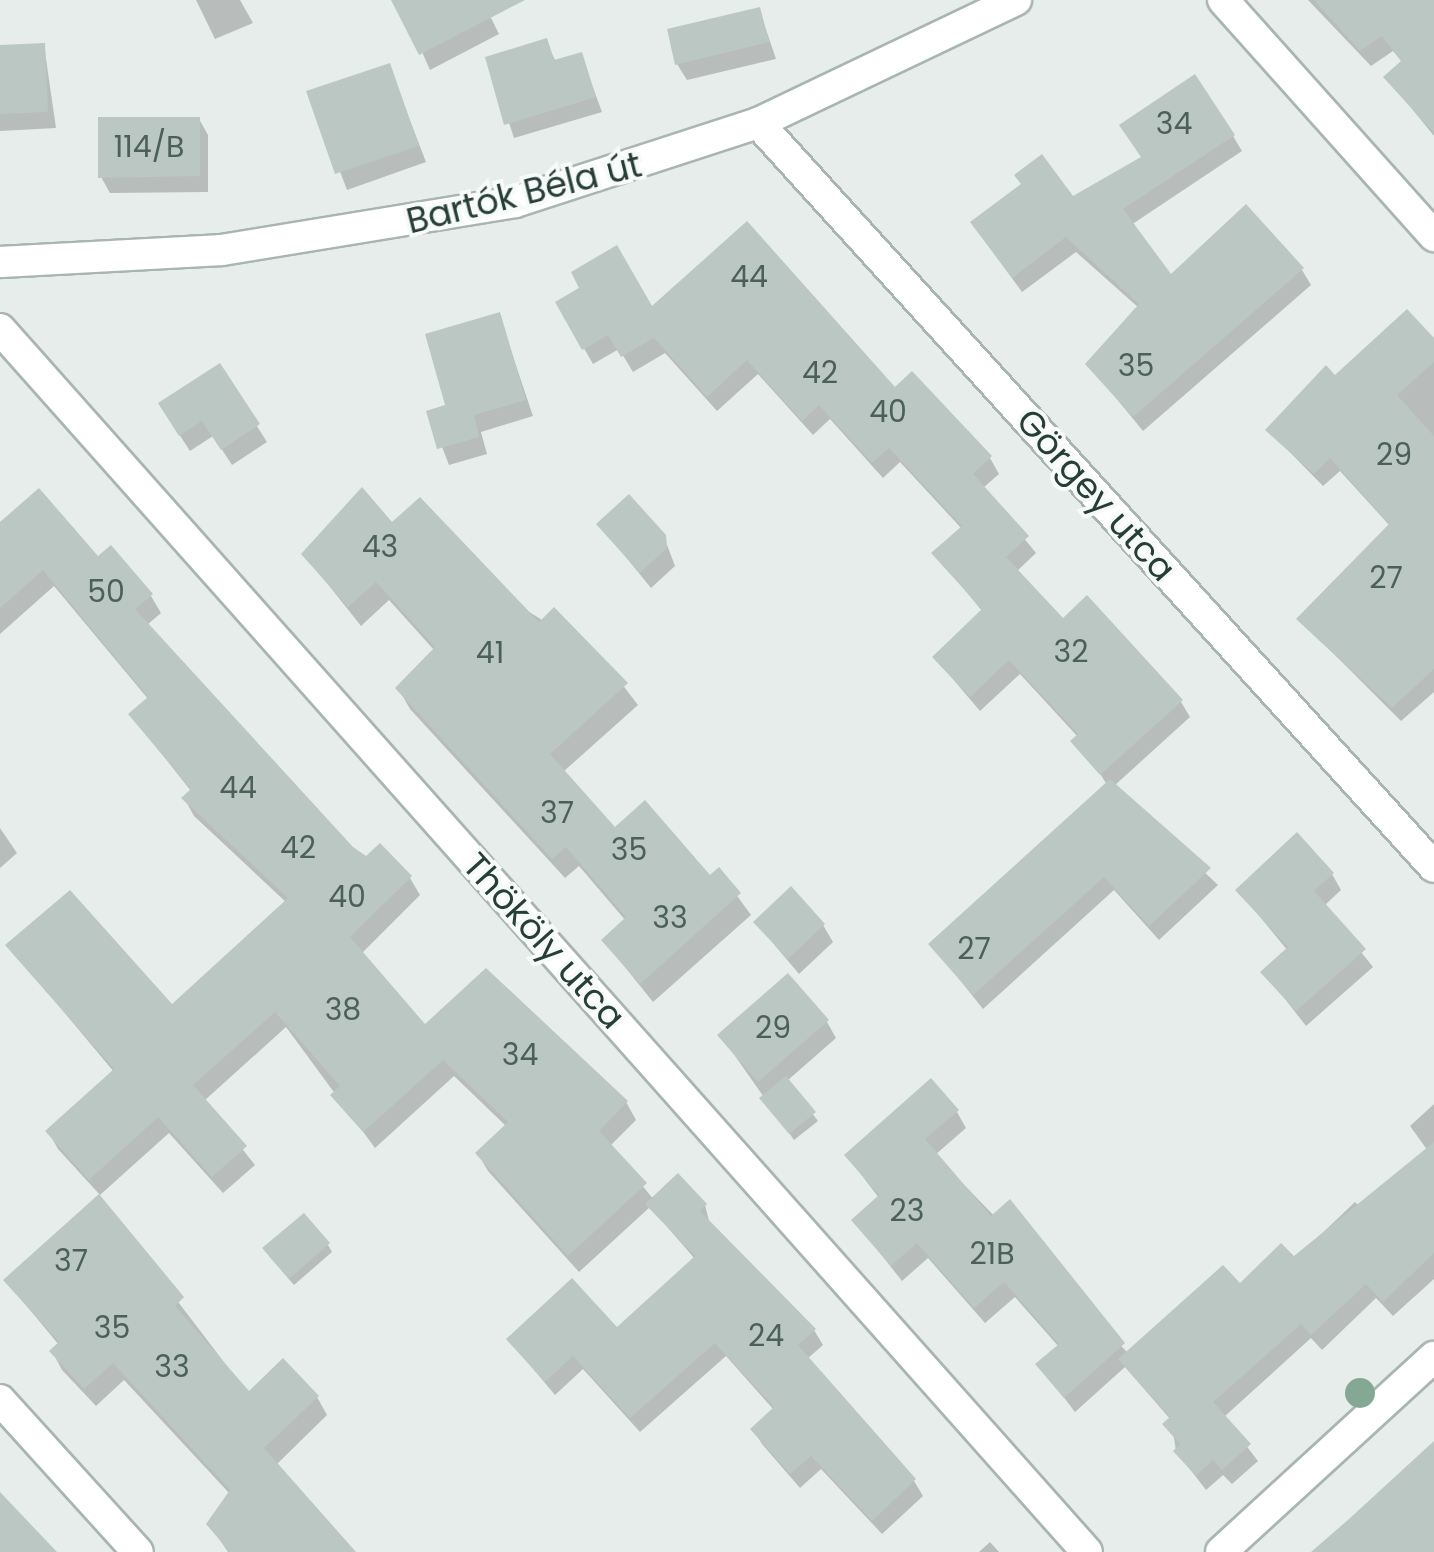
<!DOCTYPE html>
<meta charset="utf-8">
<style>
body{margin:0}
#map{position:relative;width:1434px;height:1552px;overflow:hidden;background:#e6edea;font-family:Poppins,sans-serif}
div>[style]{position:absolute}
.shadow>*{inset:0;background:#0003}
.building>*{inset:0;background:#bbc7c3}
.roads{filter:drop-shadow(2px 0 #a9b5b1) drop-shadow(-2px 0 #a9b5b1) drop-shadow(0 2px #a9b5b1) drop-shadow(0 -2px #a9b5b1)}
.minor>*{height:30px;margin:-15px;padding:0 15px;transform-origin:15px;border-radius:15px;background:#fff}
.trees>*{width:30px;height:30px;margin:-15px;border-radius:50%;background:#85a895}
span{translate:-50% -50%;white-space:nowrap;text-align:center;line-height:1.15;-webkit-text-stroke:8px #f6faf8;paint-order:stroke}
.number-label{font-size:30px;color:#4c605b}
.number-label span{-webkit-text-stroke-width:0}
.street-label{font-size:35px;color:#273d38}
</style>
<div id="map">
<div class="shadow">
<i style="clip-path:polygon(196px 0,240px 0,253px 23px,215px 39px)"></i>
<i style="clip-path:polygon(399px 0,482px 0,499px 34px,430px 70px)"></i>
<i style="clip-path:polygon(1308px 0,1434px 0,1434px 136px,1387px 78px,1403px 63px,1393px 51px,1371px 66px)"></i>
<i style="clip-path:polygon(759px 9px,776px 59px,687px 80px,677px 64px)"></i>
<i style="clip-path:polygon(546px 41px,556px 62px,581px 55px,602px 112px,514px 138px,488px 59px)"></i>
<i style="clip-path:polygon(44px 45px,56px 128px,0 131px,0 47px)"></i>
<i style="clip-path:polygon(389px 66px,426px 162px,347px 190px,310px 92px)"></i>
<i style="clip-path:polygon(199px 119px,208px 135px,208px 192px,110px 193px,101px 177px)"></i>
<i style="clip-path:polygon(1233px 136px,1242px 151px,1131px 225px,1170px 277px,1302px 270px,1311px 285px,1143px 431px,1088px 364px,1139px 308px,1076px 252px,1022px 292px,983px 238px)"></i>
<i style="clip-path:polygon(558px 303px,652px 310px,894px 391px,990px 458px,999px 474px,983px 488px,1036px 553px,1016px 572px,1063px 622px,1181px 702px,1190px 717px,1114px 786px,1218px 885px,1159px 940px,1114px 890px,983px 1009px,932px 945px,1107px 785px,1078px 737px,1020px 674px,980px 711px,935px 658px,983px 612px,934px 553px,962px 529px,900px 462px,883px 478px,830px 419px,813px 435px,758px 374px,717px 411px,665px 353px,633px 372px,619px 349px,593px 364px)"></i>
<i style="clip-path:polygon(499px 315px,533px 416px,481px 432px,487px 454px,449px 465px,429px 413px,448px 407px)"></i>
<i style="clip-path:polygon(1434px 342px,1434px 692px,1401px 721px,1299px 619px,1390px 526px,1340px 471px,1323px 486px,1268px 430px,1335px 378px)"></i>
<i style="clip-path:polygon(219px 366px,267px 442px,232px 465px,213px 436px,190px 451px,170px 420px)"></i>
<i style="clip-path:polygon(599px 524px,664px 537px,675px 566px,651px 588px)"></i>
<i style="clip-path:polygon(392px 525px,602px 658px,638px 705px,563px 772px,614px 831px,710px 878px,719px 871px,751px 915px,653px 1002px,604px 941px,626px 921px,579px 866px,565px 878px,410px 709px,398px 688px,435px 651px,389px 600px,361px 626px,304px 554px)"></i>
<i style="clip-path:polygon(0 526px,98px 560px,151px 596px,161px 613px,147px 625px,352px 849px,410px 878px,420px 895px,361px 954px,424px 1028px,626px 1102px,636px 1120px,610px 1146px,654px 1200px,705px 1205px,710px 1225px,814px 1330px,823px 1345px,807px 1359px,914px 1481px,923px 1496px,882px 1534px,821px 1469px,800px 1488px,762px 1444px,753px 1429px,774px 1410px,726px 1356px,640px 1432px,583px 1369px,555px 1395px,509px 1340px,617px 1331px,695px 1259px,650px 1207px,579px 1272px,488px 1171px,478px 1154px,507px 1127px,454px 1076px,375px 1148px,286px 1027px,204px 1101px,255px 1165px,223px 1193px,169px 1133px,100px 1195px,58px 1149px,48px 1131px,114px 1072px,8px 945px,172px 1008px,287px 903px,194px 816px,184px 798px,191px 791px,131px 715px,149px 700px,54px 586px,0 634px)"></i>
<i style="clip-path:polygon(0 828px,17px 853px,0 868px)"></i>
<i style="clip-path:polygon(1332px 874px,1341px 890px,1324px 906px,1373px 967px,1306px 1026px,1264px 972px,1288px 951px,1238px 890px)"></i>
<i style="clip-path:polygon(756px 923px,823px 925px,833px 942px,799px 974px)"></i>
<i style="clip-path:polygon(827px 1022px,836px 1038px,787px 1081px,818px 1121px,794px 1140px,721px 1036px)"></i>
<i style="clip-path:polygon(1434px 1104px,1434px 1279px,1393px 1316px,1376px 1298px,1322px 1350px,1311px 1338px,1224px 1417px,1258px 1461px,1232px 1484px,1223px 1475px,1206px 1490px,1176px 1451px,1171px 1420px,1125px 1367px,1075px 1412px,1039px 1365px,1059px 1347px,1015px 1297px,985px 1323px,928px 1258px,902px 1281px,854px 1220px,879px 1198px,847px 1156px,957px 1112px,966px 1128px,935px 1155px,1128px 1353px,1294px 1260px,1355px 1202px,1364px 1211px,1428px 1151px,1410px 1126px)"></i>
<i style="clip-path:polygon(99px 1198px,249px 1395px,317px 1397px,327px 1415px,276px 1465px,351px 1552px,228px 1552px,209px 1524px,230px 1494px,124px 1380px,96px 1406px,62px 1370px,52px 1351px,59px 1345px,6px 1281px)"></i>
<i style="clip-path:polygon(328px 1245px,332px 1252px,294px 1285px,269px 1256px)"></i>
<i style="clip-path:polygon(990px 1542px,999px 1552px,979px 1552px)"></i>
</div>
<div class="building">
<i style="clip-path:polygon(391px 0,525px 0,419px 55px)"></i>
<i style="clip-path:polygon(1314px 0,1434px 0,1434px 133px,1383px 77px,1401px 61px,1382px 36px,1360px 51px)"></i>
<i style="clip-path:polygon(760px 7px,769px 42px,675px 65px,667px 29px)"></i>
<i style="clip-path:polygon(547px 38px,554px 60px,582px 52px,596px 97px,504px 125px,485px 57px)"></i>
<i style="clip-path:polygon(45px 43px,48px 112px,0 114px,0 45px)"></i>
<i style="clip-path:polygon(390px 63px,419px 146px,335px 174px,306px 91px)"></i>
<i style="clip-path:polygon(1195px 74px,1235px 135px,1123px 209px,1171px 274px,1246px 204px,1304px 268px,1133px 417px,1085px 364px,1139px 304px,1066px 237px,1012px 278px,970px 222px,1021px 184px,1014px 175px,1042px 154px,1073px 196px,1141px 157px,1119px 125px)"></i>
<i style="clip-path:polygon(98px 117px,200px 117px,200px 176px,98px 178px)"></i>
<i style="clip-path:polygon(747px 221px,895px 387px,912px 371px,992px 456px,973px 474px,1029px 536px,1006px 557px,1063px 618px,1087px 595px,1183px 700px,1100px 775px,1070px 741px,1078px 734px,1009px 660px,970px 697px,932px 657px,982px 609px,931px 553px,962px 526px,889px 448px,872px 463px,819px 405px,802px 421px,747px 360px,707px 397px,654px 338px,621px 357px,608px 335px,582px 350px,555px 302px,579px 288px,571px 272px,617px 245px,652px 306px)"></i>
<i style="clip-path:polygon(1407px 309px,1434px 338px,1434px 362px,1397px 395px,1434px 436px,1434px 669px,1392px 708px,1296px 619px,1389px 524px,1330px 458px,1314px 474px,1265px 430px,1326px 365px,1335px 375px)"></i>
<i style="clip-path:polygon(500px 312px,526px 400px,474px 415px,479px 437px,437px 449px,426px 411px,445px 405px,425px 334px)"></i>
<i style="clip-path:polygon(220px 363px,260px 424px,221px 450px,202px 421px,179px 436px,158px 403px)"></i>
<i style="clip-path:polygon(362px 487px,392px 522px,420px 497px,539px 622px,554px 607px,628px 683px,550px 754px,615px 827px,645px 800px,710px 875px,719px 867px,741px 893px,640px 984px,601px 940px,626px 917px,566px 847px,552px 859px,395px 688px,435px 647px,376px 582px,348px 607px,301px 554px)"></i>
<i style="clip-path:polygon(39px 488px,98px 556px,111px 545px,153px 594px,135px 609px,353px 847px,366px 856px,380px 843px,412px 876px,350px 937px,425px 1024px,486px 968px,628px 1101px,599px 1131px,647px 1183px,568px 1256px,475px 1153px,508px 1122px,443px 1060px,363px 1132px,330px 1095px,340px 1086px,275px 1012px,193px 1085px,247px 1146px,212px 1177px,158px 1117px,89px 1180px,45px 1131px,114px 1069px,5px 945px,70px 890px,172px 1004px,288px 898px,181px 798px,191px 789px,128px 714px,148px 697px,43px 570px,0 608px,0 522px)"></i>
<i style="clip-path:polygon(629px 494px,666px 535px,667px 548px,640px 573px,596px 524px)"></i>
<i style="clip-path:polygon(1110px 779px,1211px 868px,1149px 926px,1104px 877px,973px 995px,928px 944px)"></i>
<i style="clip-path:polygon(1297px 832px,1334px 873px,1314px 891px,1366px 949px,1296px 1011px,1260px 972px,1288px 947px,1235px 890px)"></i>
<i style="clip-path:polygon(791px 886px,825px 924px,788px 959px,753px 922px)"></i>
<i style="clip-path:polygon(788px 973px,829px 1020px,758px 1082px,717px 1035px)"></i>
<i style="clip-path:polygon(786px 1076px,816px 1112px,789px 1134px,759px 1098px)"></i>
<i style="clip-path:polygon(931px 1078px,959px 1110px,925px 1139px,991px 1216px,1010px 1199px,1125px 1343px,1064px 1398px,1035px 1364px,1059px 1344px,1004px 1282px,974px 1308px,917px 1243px,891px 1266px,851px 1220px,879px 1195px,844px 1155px)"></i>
<i style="clip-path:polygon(1434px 1142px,1434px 1253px,1383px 1302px,1366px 1284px,1311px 1335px,1301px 1324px,1213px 1402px,1251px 1444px,1222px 1470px,1213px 1460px,1196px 1476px,1173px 1451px,1180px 1444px,1162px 1424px,1170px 1417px,1118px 1359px,1223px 1265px,1240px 1283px,1281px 1243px,1294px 1256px)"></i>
<i style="clip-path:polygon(678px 1173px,707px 1204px,700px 1211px,816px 1329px,798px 1345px,916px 1479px,872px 1521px,811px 1456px,790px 1474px,750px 1429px,774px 1407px,715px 1343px,630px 1418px,573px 1356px,545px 1382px,506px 1339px,572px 1278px,617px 1327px,695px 1256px,645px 1204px)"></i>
<i style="clip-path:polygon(99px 1194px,184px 1297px,175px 1306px,249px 1391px,283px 1358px,319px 1396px,264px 1448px,356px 1552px,230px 1552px,206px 1524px,230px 1490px,113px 1363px,84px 1389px,49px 1351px,59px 1342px,3px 1280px)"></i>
<i style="clip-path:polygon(304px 1213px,330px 1243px,289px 1279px,262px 1248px)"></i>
<i style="clip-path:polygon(1434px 1441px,1434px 1552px,1311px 1552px,1349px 1519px)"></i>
<i style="clip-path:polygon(0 1492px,57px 1552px,0 1552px)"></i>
</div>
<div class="roads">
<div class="minor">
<i style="left:1223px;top:0;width:317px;rotate:48.2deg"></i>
<i style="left:758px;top:123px;width:1005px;rotate:47.74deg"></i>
<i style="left:0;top:262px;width:222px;rotate:-3.1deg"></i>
<i style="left:222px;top:250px;width:297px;rotate:-9.3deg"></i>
<i style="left:515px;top:202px;width:256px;rotate:-18deg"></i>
<i style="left:758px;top:123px;width:286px;rotate:-25.5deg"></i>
<i style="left:0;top:329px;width:1636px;rotate:48.37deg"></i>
<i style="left:0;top:1400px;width:205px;rotate:47.8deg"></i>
<i style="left:1221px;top:1552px;width:289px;rotate:-42.5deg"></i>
</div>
</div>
<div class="trees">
<i style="left:1360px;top:1393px"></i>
</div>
<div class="number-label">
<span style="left:1174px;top:124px">34</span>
<span style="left:149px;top:147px">114/B</span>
<span style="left:749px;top:277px">44</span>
<span style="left:1136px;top:366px">35</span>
<span style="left:820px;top:373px">42</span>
<span style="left:888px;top:412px">40</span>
<span style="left:1394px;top:455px">29</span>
<span style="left:380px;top:547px">43</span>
<span style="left:1386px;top:578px">27</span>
<span style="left:106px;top:592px">50</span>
<span style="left:1071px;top:652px">32</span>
<span style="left:490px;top:653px">41</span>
<span style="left:238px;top:788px">44</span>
<span style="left:557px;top:813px">37</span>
<span style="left:298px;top:848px">42</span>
<span style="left:629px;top:850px">35</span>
<span style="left:347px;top:897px">40</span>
<span style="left:670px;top:918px">33</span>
<span style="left:974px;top:949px">27</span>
<span style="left:343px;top:1010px">38</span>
<span style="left:773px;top:1028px">29</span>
<span style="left:520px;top:1055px">34</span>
<span style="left:907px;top:1211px">23</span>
<span style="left:992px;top:1254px">21B</span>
<span style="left:71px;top:1261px">37</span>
<span style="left:112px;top:1328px">35</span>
<span style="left:766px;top:1336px">24</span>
<span style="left:172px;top:1367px">33</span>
</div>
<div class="street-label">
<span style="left:524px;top:193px;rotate:-14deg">Bartók Béla út</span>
<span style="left:1096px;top:495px;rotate:48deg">Görgey utca</span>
<span style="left:544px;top:941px;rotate:48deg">Thököly utca</span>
</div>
</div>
